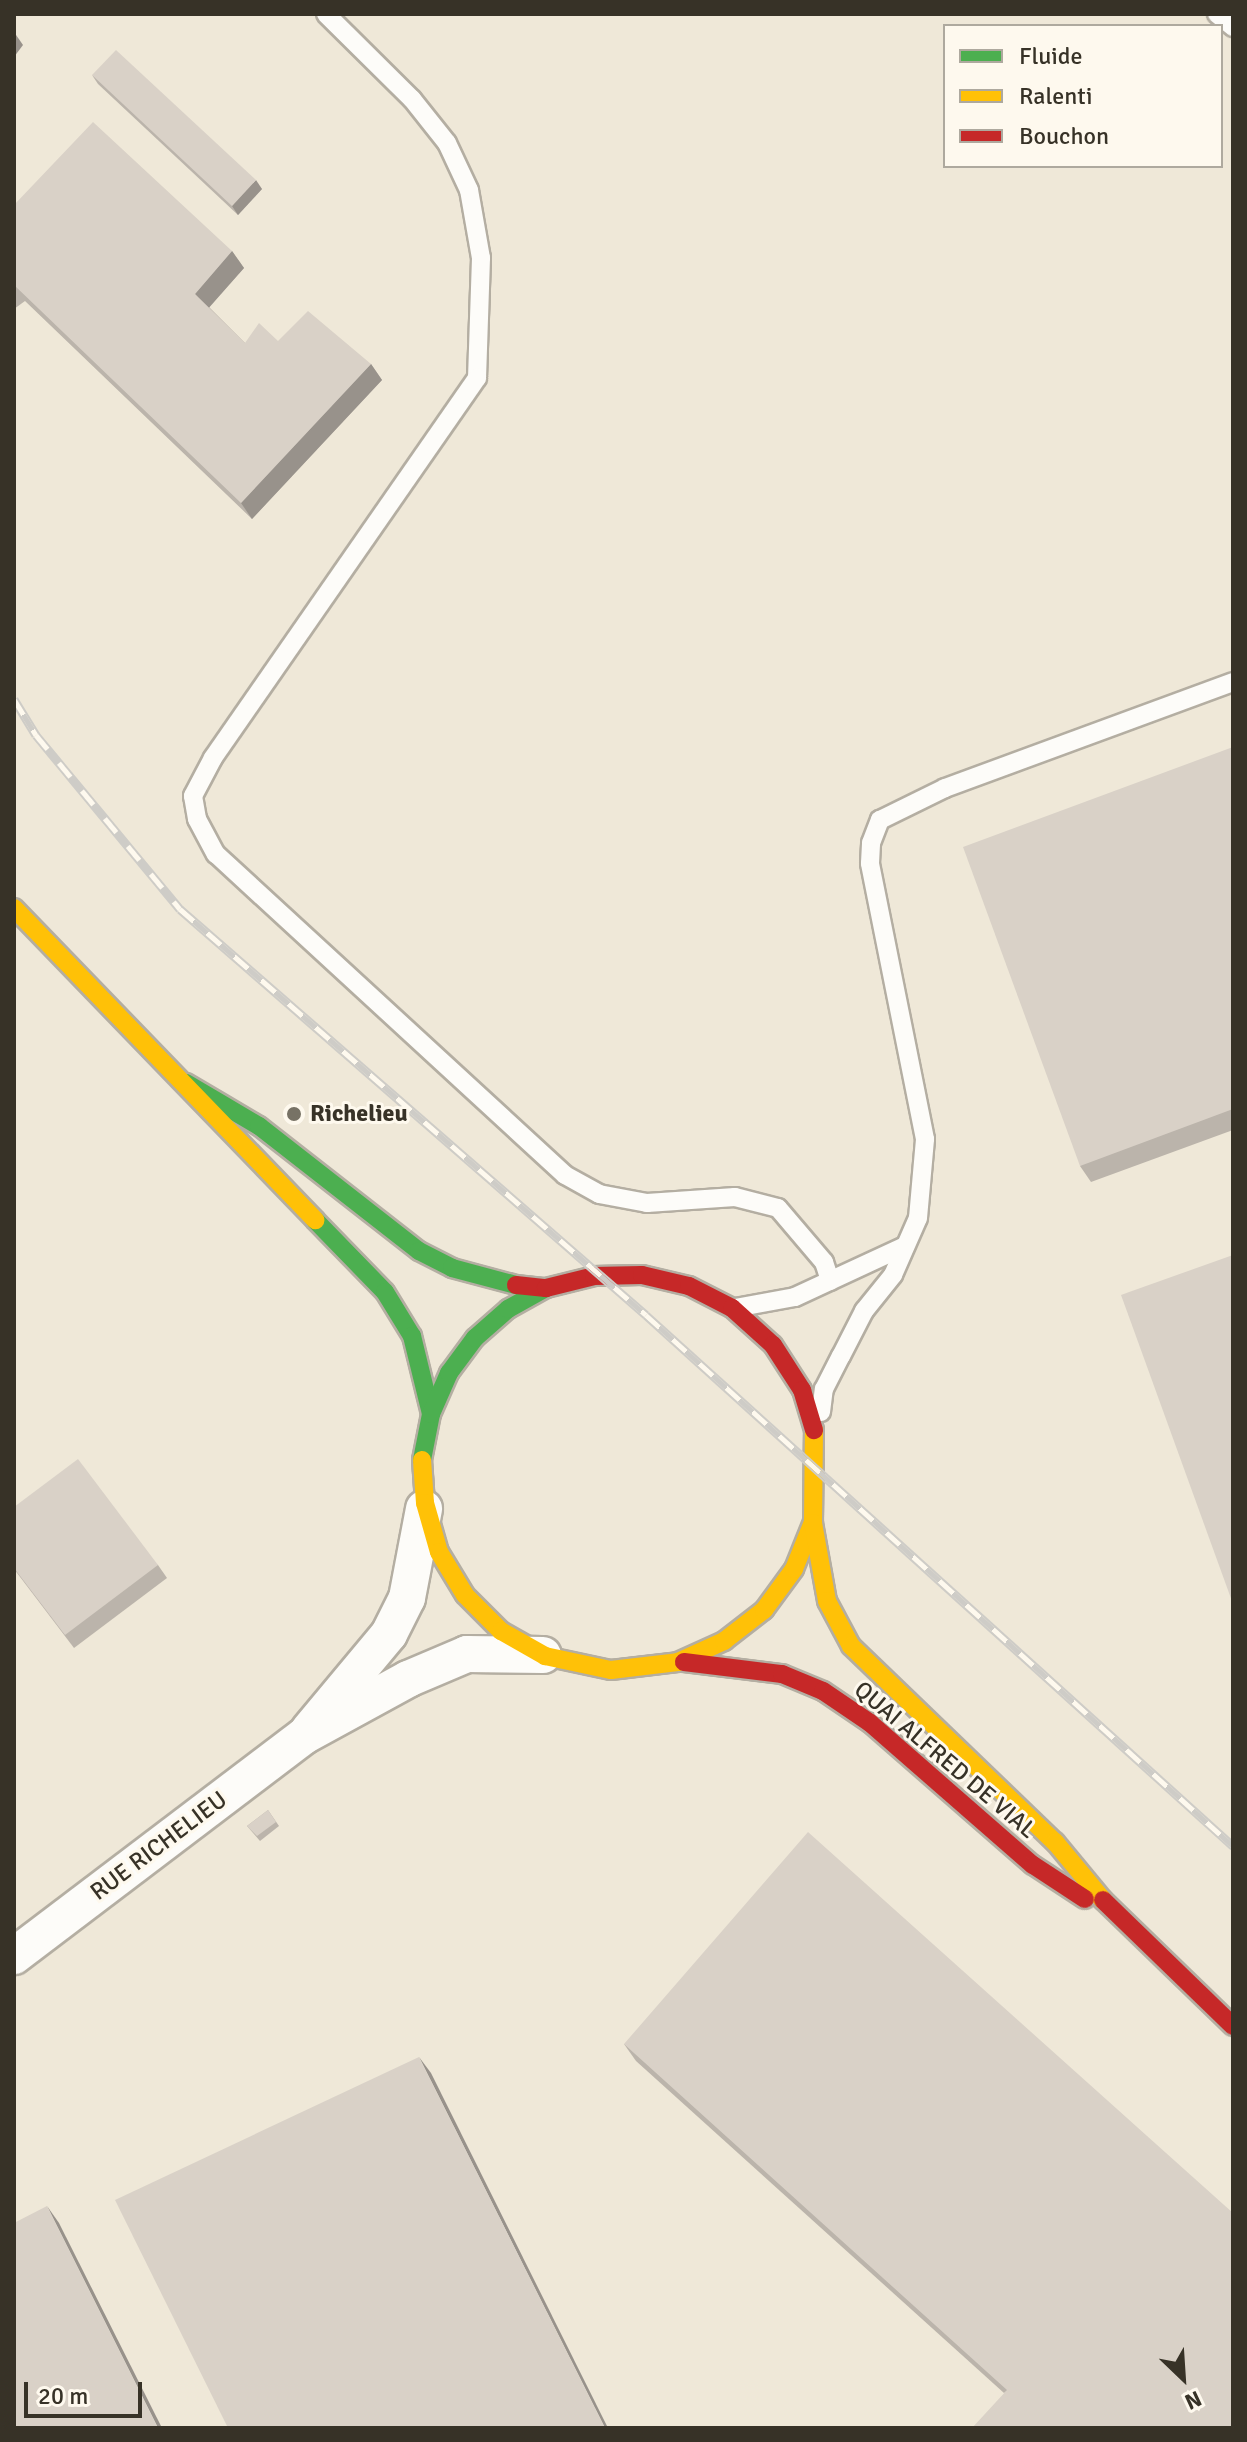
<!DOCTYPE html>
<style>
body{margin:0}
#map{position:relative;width:1247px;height:2442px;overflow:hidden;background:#efe8d8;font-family:Signika,sans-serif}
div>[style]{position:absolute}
.roads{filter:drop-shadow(2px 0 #b4aea2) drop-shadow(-2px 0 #b4aea2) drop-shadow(0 2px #b4aea2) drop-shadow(0 -2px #b4aea2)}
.lane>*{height:18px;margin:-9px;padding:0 9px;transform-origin:9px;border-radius:9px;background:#fdfcf9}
.street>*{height:36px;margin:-18px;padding:0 18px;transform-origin:18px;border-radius:18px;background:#fdfcf9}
.fast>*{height:18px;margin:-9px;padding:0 9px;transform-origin:9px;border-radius:9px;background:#4caf50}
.slow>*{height:18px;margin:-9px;padding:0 9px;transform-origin:9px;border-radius:9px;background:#ffc107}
.jam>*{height:18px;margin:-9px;padding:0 9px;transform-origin:9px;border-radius:9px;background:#c62828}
.rail>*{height:9px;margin-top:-4.5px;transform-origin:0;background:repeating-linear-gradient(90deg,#fef9ee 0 18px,#ceccc7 0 36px);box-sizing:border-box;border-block:2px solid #ceccc7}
.wall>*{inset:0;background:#bbb4ab}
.shaded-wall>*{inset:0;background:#98928b}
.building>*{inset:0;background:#d9d1c7}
.dots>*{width:22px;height:22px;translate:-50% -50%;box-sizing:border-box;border:4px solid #fef9ee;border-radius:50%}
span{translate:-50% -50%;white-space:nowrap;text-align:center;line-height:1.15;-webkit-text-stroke:6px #fef9ee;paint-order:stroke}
.poi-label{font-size:24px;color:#373227;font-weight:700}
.left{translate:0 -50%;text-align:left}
.street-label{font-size:24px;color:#373227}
.frame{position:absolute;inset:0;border:16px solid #373227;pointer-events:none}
.legend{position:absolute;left:943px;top:24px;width:280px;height:144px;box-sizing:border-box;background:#fef9ee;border:2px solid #aea99e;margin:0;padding:10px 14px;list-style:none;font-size:24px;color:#373227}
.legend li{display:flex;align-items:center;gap:16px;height:40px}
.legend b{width:40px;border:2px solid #aea99e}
.north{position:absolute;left:1143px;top:2338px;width:80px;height:80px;-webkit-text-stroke:6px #fef9ee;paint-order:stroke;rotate:155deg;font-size:22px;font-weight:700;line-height:32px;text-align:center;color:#373227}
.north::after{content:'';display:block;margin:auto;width:28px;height:36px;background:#373227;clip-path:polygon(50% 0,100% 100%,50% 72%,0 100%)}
.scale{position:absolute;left:24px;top:2382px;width:118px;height:36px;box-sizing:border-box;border:4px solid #373227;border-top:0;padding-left:10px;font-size:24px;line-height:28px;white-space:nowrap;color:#373227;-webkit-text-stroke:6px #fef9ee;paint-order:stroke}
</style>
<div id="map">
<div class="roads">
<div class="lane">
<i style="left:326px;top:14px;width:121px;rotate:44.7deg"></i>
<i style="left:412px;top:99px;width:56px;rotate:51.5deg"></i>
<i style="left:447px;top:143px;width:52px;rotate:64.9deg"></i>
<i style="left:469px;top:190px;width:69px;rotate:80deg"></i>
<i style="left:481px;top:258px;width:120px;rotate:91.9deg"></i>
<i style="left:477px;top:378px;width:463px;rotate:124.8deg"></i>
<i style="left:213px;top:758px;width:43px;rotate:117.8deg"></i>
<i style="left:193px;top:796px;width:23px;rotate:80deg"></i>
<i style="left:197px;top:819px;width:40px;rotate:62deg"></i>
<i style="left:216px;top:854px;width:474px;rotate:42.6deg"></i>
<i style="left:565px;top:1175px;width:39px;rotate:29deg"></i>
<i style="left:599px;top:1194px;width:49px;rotate:10.6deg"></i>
<i style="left:647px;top:1203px;width:88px;rotate:-3.9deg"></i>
<i style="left:735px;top:1197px;width:44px;rotate:14.3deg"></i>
<i style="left:778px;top:1208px;width:71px;rotate:49.6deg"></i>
<i style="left:824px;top:1262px;width:20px;rotate:72deg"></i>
<i style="left:1217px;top:14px;width:21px;rotate:39deg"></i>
<i style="left:735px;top:1308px;width:61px;rotate:-10.4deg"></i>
<i style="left:795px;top:1297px;width:121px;rotate:-24.9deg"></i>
<i style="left:821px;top:1412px;width:23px;rotate:-83deg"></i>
<i style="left:824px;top:1389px;width:37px;rotate:-63deg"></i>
<i style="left:841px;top:1356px;width:51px;rotate:-62.9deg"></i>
<i style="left:864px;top:1311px;width:46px;rotate:-51.1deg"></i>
<i style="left:893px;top:1275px;width:62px;rotate:-66.3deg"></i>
<i style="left:918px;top:1218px;width:79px;rotate:-84.9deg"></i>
<i style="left:925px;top:1139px;width:281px;rotate:-101.3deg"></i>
<i style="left:870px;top:863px;width:20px;rotate:-87deg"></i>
<i style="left:871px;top:843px;width:25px;rotate:-69deg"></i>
<i style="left:880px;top:820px;width:72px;rotate:-26.2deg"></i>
<i style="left:945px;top:788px;width:307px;rotate:-20.2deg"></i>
</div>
<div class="street">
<i style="left:309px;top:1730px;width:125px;rotate:-50.2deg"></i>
<i style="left:389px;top:1634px;width:40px;rotate:-63.4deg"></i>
<i style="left:407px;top:1598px;width:91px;rotate:-79.2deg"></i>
<i style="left:14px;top:1956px;width:364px;rotate:-37.2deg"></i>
<i style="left:304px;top:1736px;width:119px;rotate:-28.7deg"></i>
<i style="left:408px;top:1679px;width:64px;rotate:-23deg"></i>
<i style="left:467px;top:1654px;width:76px;rotate:0.8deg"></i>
</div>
<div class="fast">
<i style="left:186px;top:1083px;width:85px;rotate:30.5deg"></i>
<i style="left:259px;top:1126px;width:203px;rotate:38deg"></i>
<i style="left:419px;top:1251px;width:37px;rotate:27deg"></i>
<i style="left:452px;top:1268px;width:66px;rotate:14.9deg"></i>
<i style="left:315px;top:1220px;width:100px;rotate:45.8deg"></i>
<i style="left:385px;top:1292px;width:52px;rotate:58.5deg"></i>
<i style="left:412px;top:1336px;width:80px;rotate:76.3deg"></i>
<i style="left:422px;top:1460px;width:47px;rotate:-78.9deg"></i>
<i style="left:431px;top:1414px;width:45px;rotate:-66.3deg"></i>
<i style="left:449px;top:1373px;width:44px;rotate:-53.4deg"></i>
<i style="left:475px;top:1338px;width:44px;rotate:-41.3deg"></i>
<i style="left:508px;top:1309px;width:43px;rotate:-28.9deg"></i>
</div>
<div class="slow">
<i style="left:14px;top:908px;width:434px;rotate:46deg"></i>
<i style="left:422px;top:1460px;width:43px;rotate:86deg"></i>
<i style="left:425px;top:1503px;width:51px;rotate:74.1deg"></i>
<i style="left:439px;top:1552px;width:50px;rotate:58.8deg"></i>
<i style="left:465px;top:1595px;width:51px;rotate:45deg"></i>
<i style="left:501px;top:1631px;width:51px;rotate:29.6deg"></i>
<i style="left:545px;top:1656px;width:67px;rotate:12deg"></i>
<i style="left:611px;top:1670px;width:67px;rotate:-6.8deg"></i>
<i style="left:678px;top:1662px;width:51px;rotate:-24.5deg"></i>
<i style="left:724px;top:1641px;width:51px;rotate:-37.8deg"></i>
<i style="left:764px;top:1610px;width:51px;rotate:-53.8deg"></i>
<i style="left:794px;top:1569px;width:51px;rotate:-68deg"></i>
<i style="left:813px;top:1522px;width:92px;rotate:-89.4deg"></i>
<i style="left:813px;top:1523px;width:79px;rotate:79.8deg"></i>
<i style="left:827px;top:1601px;width:51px;rotate:61.9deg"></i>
<i style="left:851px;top:1646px;width:283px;rotate:43.9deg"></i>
<i style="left:1055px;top:1842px;width:75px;rotate:50.4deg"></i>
</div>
<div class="jam">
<i style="left:516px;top:1285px;width:30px;rotate:6deg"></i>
<i style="left:546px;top:1288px;width:49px;rotate:-14deg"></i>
<i style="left:594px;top:1276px;width:48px;rotate:-1.2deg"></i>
<i style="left:642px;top:1275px;width:48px;rotate:13.2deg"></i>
<i style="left:689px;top:1286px;width:48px;rotate:27.1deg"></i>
<i style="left:732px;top:1308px;width:55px;rotate:42.1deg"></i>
<i style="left:773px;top:1345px;width:54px;rotate:57.2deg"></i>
<i style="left:802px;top:1390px;width:42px;rotate:73.3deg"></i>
<i style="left:684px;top:1662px;width:99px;rotate:7deg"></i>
<i style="left:782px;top:1674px;width:44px;rotate:22.5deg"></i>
<i style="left:823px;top:1691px;width:57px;rotate:34.2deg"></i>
<i style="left:870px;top:1723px;width:216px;rotate:41.1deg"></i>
<i style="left:1033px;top:1865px;width:62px;rotate:33.2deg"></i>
<i style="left:1103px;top:1900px;width:181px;rotate:44.1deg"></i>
</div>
</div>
<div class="rail">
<i style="left:14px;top:699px;width:42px;rotate:58.6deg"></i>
<i style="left:36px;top:735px;width:226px;rotate:50.4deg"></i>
<i style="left:180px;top:909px;width:618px;rotate:41.06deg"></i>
<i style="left:646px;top:1315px;width:792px;rotate:42.13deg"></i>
</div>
<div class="wall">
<i style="clip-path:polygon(92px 75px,262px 189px,238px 215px,98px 84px)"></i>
<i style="clip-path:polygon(14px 205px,232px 251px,244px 268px,209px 307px,245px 343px,278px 341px,371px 364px,382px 380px,252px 519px,25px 301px,14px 309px)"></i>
<i style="clip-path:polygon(1233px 747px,1233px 1130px,1091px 1182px,1080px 1166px)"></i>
<i style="clip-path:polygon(14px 1507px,158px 1565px,167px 1578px,74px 1648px,14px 1569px)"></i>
<i style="clip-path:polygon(268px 1810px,279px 1826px,260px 1841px,247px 1826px)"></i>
<i style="clip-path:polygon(624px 2044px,1233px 2213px,1004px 2393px,636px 2061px)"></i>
</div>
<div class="shaded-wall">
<i style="clip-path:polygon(14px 32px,23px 45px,14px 57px)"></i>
<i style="clip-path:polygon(256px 180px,262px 189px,238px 215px,232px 206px)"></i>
<i style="clip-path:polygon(232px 251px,244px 268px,207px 310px,195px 294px)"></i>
<i style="clip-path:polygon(371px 364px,382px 380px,252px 519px,241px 503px)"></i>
<i style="clip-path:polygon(419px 2057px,431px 2073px,608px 2428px,605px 2428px)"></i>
<i style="clip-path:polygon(47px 2206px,59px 2223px,162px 2428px,158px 2428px)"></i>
</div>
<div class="building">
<i style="clip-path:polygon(116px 50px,256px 180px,232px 206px,92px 75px)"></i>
<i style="clip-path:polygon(93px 122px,232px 251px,195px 294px,245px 343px,259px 323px,278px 341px,308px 311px,371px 364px,241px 503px,14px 285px,14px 205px)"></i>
<i style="clip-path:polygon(1233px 747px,1233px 1109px,1080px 1166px,963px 847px)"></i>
<i style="clip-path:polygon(1233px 1255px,1233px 1604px,1121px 1295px)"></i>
<i style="clip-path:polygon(78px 1459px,158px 1565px,65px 1635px,14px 1568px,14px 1507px)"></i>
<i style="clip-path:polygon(268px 1810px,276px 1822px,257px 1836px,247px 1826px)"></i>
<i style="clip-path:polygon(808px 1832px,1233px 2213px,1233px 2428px,972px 2428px,1007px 2390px,624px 2044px)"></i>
<i style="clip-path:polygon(419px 2057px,605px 2428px,228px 2428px,115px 2200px)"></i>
<i style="clip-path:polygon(47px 2206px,158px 2428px,14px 2428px,14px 2223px)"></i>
</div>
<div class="dots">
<i style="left:294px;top:1114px;background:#777265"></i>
</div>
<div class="poi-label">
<span class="left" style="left:310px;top:1114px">Richelieu</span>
</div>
<div class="street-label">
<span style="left:945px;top:1760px;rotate:40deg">QUAI ALFRED DE VIAL</span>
<span style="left:159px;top:1846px;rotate:-37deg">RUE RICHELIEU</span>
</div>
<div class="frame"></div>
<ul class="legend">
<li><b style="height:10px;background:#4caf50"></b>Fluide</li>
<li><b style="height:10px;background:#ffc107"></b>Ralenti</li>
<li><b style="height:10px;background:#c62828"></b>Bouchon</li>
</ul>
<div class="north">N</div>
<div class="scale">20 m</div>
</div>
